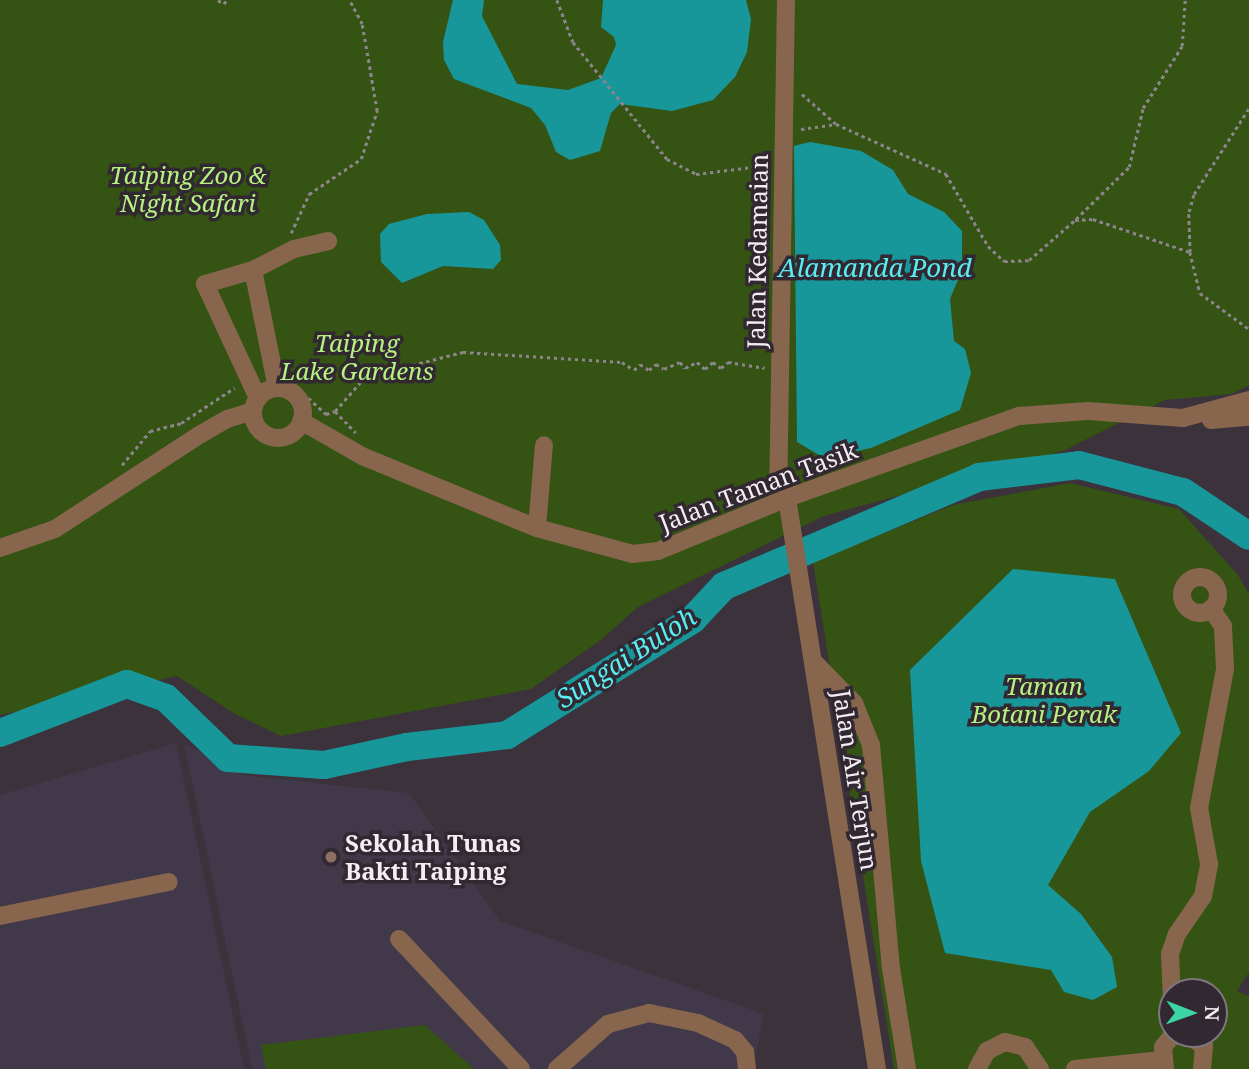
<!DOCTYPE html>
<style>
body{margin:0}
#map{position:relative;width:1249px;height:1069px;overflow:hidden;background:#3b323c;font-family:"Noto Serif",serif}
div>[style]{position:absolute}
.education>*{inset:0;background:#41394a}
.green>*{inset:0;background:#355313}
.water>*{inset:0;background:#18979a}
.river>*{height:28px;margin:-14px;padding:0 14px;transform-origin:14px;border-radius:14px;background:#18979a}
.path>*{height:2.5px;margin-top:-1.25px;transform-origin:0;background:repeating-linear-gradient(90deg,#8c858d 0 3.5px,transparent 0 7px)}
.minor>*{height:18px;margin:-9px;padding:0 9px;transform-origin:9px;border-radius:9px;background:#88664e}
.minor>.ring{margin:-9px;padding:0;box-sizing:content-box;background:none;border:18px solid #88664e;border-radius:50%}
.dots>*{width:19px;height:19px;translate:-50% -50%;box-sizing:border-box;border:4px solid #312831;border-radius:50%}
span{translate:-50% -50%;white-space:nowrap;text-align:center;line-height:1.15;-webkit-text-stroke:7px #312831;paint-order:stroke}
.park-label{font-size:24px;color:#b6f181;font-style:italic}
.street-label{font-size:24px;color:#f4eef4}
.poi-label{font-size:24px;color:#f4eef4;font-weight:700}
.left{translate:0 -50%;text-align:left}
.water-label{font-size:26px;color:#59edf2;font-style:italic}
.north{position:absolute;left:1158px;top:978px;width:70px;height:70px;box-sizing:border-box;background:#312831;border:2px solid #7f777f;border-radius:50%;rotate:91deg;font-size:19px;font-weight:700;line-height:28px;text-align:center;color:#f4eef4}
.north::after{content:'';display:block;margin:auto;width:24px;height:32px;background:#3dd4a3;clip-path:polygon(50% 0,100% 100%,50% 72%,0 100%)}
</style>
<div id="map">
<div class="education">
<i style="clip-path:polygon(176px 743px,244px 1069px,0 1069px,0 795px)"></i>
<i style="clip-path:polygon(184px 743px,241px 775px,409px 793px,500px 921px,764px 1014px,752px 1069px,252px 1069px)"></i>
</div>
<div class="green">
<i style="clip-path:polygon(0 0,1249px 0,1249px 385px,1232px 394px,1165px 400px,1063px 451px,824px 516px,638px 607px,602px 639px,531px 689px,281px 736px,235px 714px,177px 676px,0 715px)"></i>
<i style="clip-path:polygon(evenodd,1070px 483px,1179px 509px,1238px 575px,1249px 594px,1249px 972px,1237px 991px,1249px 996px,1249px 1069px,894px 1069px,813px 562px,953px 505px,1070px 483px,1172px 992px,1214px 992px,1214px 1034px,1172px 1034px,1172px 992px)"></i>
<i style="clip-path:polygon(425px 1025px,474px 1069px,266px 1069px,261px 1045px)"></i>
</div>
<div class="water">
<i style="clip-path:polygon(453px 0,484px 0,482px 16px,517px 84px,568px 90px,601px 78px,616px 45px,614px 37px,601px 27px,603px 0,746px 0,751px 19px,747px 52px,735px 77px,713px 100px,672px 111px,620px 104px,611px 113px,600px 151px,570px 160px,556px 152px,545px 125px,531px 108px,454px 79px,444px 60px,443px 42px)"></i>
<i style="clip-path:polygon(810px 142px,861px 151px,893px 170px,908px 194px,944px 212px,962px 231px,962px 270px,950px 299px,954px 341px,965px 349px,971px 373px,960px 410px,871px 448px,824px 458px,797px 442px,794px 146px)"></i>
<i style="clip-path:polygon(469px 212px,484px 220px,500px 245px,501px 260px,493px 269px,443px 266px,402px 283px,381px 262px,380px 234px,389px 224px,427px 214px)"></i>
<i style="clip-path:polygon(1013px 569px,1115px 579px,1181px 733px,1149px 771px,1090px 812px,1048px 885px,1081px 914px,1112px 957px,1117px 987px,1093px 1000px,1064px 992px,1051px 970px,945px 953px,921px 861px,910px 670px)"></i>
</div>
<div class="river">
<i style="left:0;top:733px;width:136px;rotate:-21.1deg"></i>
<i style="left:127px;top:684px;width:41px;rotate:19.7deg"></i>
<i style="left:166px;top:698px;width:86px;rotate:44.1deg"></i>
<i style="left:228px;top:758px;width:96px;rotate:4.2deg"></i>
<i style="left:324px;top:765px;width:85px;rotate:-12.2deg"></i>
<i style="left:407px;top:747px;width:101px;rotate:-6.8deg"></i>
<i style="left:507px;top:735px;width:219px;rotate:-31.9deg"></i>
<i style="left:693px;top:619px;width:45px;rotate:-46.8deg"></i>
<i style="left:724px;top:586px;width:277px;rotate:-23.1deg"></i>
<i style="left:979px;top:477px;width:101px;rotate:-6.8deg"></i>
<i style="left:1079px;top:465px;width:107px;rotate:14.6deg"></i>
<i style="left:1183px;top:492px;width:79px;rotate:33.7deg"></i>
</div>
<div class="path">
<i style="left:218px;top:0;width:7px;rotate:34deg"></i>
<i style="left:224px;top:4px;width:4px;rotate:-63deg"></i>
<i style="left:557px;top:0;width:45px;rotate:69.1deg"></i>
<i style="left:573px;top:42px;width:150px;rotate:51.2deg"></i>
<i style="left:667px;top:159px;width:33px;rotate:27deg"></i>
<i style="left:696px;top:174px;width:73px;rotate:-7.1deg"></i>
<i style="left:802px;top:94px;width:45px;rotate:41.4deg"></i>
<i style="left:1249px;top:109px;width:102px;rotate:122.6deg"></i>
<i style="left:1194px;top:195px;width:20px;rotate:105deg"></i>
<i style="left:1189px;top:214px;width:38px;rotate:88deg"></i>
<i style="left:1190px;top:252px;width:42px;rotate:76.3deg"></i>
<i style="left:1200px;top:293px;width:61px;rotate:36.3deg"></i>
<i style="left:801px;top:129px;width:35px;rotate:-8deg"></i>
<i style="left:836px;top:124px;width:121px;rotate:24.4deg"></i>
<i style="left:946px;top:174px;width:83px;rotate:59.7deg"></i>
<i style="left:988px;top:246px;width:22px;rotate:43deg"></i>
<i style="left:1004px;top:261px;width:25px;rotate:-2deg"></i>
<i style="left:1029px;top:260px;width:61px;rotate:-41deg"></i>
<i style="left:1075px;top:220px;width:18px;rotate:-3deg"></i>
<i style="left:1093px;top:219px;width:102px;rotate:18.8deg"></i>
<i style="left:1076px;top:219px;width:74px;rotate:-44.5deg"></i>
<i style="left:1129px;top:167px;width:61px;rotate:-76.7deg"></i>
<i style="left:1143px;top:108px;width:73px;rotate:-57.8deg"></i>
<i style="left:1182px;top:46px;width:46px;rotate:-86.3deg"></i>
<i style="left:291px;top:233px;width:43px;rotate:-65.2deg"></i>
<i style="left:309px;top:194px;width:63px;rotate:-33.9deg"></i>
<i style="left:361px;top:159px;width:51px;rotate:-71.6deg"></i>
<i style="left:377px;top:111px;width:88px;rotate:-99.8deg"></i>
<i style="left:362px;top:24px;width:27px;rotate:-118deg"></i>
<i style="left:293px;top:384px;width:45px;rotate:42.3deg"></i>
<i style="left:326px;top:414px;width:9px;rotate:-18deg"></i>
<i style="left:335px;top:411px;width:30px;rotate:46deg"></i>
<i style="left:335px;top:411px;width:45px;rotate:-48.6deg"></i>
<i style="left:365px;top:377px;width:101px;rotate:-14.3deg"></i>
<i style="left:463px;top:352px;width:159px;rotate:3.6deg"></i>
<i style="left:622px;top:362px;width:14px;rotate:34deg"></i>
<i style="left:634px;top:370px;width:8px;rotate:-45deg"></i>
<i style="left:640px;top:364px;width:11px;rotate:34deg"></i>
<i style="left:649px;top:370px;width:9px;rotate:-41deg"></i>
<i style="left:656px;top:364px;width:9px;rotate:32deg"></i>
<i style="left:664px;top:369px;width:17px;rotate:-24deg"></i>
<i style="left:680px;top:362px;width:8px;rotate:50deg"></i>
<i style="left:685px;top:368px;width:13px;rotate:-27deg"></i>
<i style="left:697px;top:362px;width:11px;rotate:41deg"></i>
<i style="left:705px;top:369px;width:11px;rotate:-41deg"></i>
<i style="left:713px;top:362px;width:10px;rotate:37deg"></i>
<i style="left:721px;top:368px;width:9px;rotate:-41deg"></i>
<i style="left:728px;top:362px;width:37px;rotate:9deg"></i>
<i style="left:122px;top:465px;width:44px;rotate:-50.5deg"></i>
<i style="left:150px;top:431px;width:32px;rotate:-14deg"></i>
<i style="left:181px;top:423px;width:64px;rotate:-33.4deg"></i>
</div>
<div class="minor">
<i style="left:253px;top:270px;width:50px;rotate:163.7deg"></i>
<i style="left:205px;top:284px;width:126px;rotate:65.1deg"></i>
<i style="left:277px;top:388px;width:120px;rotate:-101.5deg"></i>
<i style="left:253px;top:270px;width:46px;rotate:-27.1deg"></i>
<i style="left:294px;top:249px;width:35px;rotate:-13deg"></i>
<i class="ring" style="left:253px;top:388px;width:32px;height:32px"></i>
<i style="left:1211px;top:420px;width:38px;rotate:-5deg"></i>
<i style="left:301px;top:421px;width:70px;rotate:29.8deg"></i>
<i style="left:362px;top:456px;width:189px;rotate:22.4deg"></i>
<i style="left:537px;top:528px;width:99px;rotate:15.2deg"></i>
<i style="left:633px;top:554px;width:25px;rotate:-7deg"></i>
<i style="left:658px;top:551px;width:139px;rotate:-22.3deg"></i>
<i style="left:787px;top:498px;width:246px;rotate:-19.5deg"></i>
<i style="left:1019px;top:416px;width:69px;rotate:-4.1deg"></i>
<i style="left:1088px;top:411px;width:95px;rotate:4.2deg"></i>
<i style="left:1183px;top:418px;width:68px;rotate:-15.3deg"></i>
<i style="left:787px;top:498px;width:578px;rotate:81.04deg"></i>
<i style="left:778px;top:502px;width:502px;rotate:-89.09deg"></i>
<i style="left:537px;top:528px;width:83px;rotate:-85.2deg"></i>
<i style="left:0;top:548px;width:58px;rotate:-19.1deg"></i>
<i style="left:55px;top:529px;width:174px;rotate:-33.1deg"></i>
<i style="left:201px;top:434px;width:30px;rotate:-30deg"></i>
<i style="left:227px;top:419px;width:27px;rotate:-17deg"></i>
<i class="ring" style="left:1182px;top:577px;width:18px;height:18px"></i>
<i style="left:813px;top:661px;width:59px;rotate:45.7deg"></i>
<i style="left:854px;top:703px;width:45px;rotate:68deg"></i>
<i style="left:871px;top:745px;width:224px;rotate:84.9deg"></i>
<i style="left:891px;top:968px;width:102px;rotate:81deg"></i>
<i style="left:0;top:916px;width:172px;rotate:-11.4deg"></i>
<i style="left:399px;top:939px;width:178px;rotate:46.8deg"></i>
<i style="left:1172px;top:1001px;width:47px;rotate:-92.4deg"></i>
<i style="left:1170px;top:954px;width:21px;rotate:-71deg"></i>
<i style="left:1177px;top:934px;width:46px;rotate:-55.6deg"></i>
<i style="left:1203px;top:896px;width:33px;rotate:-79deg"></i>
<i style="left:1209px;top:864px;width:57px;rotate:-100.1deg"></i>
<i style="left:1199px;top:808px;width:141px;rotate:-79.4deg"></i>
<i style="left:1225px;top:669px;width:43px;rotate:-92.7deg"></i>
<i style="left:1223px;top:626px;width:21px;rotate:-125deg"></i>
<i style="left:1186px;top:1034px;width:22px;rotate:34deg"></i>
<i style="left:1204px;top:1046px;width:23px;rotate:95deg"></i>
<i style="left:557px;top:1069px;width:68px;rotate:-41.4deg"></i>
<i style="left:608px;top:1024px;width:42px;rotate:-15deg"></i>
<i style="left:649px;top:1013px;width:50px;rotate:11.5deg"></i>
<i style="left:698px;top:1023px;width:41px;rotate:24.7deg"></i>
<i style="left:735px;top:1040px;width:16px;rotate:50deg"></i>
<i style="left:745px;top:1052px;width:17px;rotate:83deg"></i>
<i style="left:977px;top:1069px;width:21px;rotate:-61deg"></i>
<i style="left:987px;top:1051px;width:20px;rotate:-27deg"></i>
<i style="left:1005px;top:1042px;width:21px;rotate:14deg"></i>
<i style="left:1025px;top:1047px;width:27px;rotate:56deg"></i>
<i style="left:1075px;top:1069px;width:87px;rotate:-5.9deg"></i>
<i style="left:1165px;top:1069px;width:22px;rotate:-95deg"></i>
<i style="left:1163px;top:1047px;width:13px;rotate:-51deg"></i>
<i style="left:1171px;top:1037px;width:12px;rotate:-14deg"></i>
</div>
<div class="dots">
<i style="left:331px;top:857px;background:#8d6e63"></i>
</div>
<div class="park-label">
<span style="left:188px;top:189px">Taiping Zoo &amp;<br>Night Safari</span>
<span style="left:357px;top:357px">Taiping<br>Lake Gardens</span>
<span style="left:1044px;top:700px">Taman<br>Botani Perak</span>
</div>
<div class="street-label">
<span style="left:757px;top:251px;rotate:-89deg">Jalan Kedamaian</span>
<span style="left:758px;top:486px;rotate:-21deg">Jalan Taman Tasik</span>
<span style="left:856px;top:780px;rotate:81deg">Jalan Air Terjun</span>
</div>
<div class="poi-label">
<span class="left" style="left:345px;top:857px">Sekolah Tunas<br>Bakti Taiping</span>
</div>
<div class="water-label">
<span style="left:875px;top:268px">Alamanda Pond</span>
<span style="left:626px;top:658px;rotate:-33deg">Sungai Buloh</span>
</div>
<div class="north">N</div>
</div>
